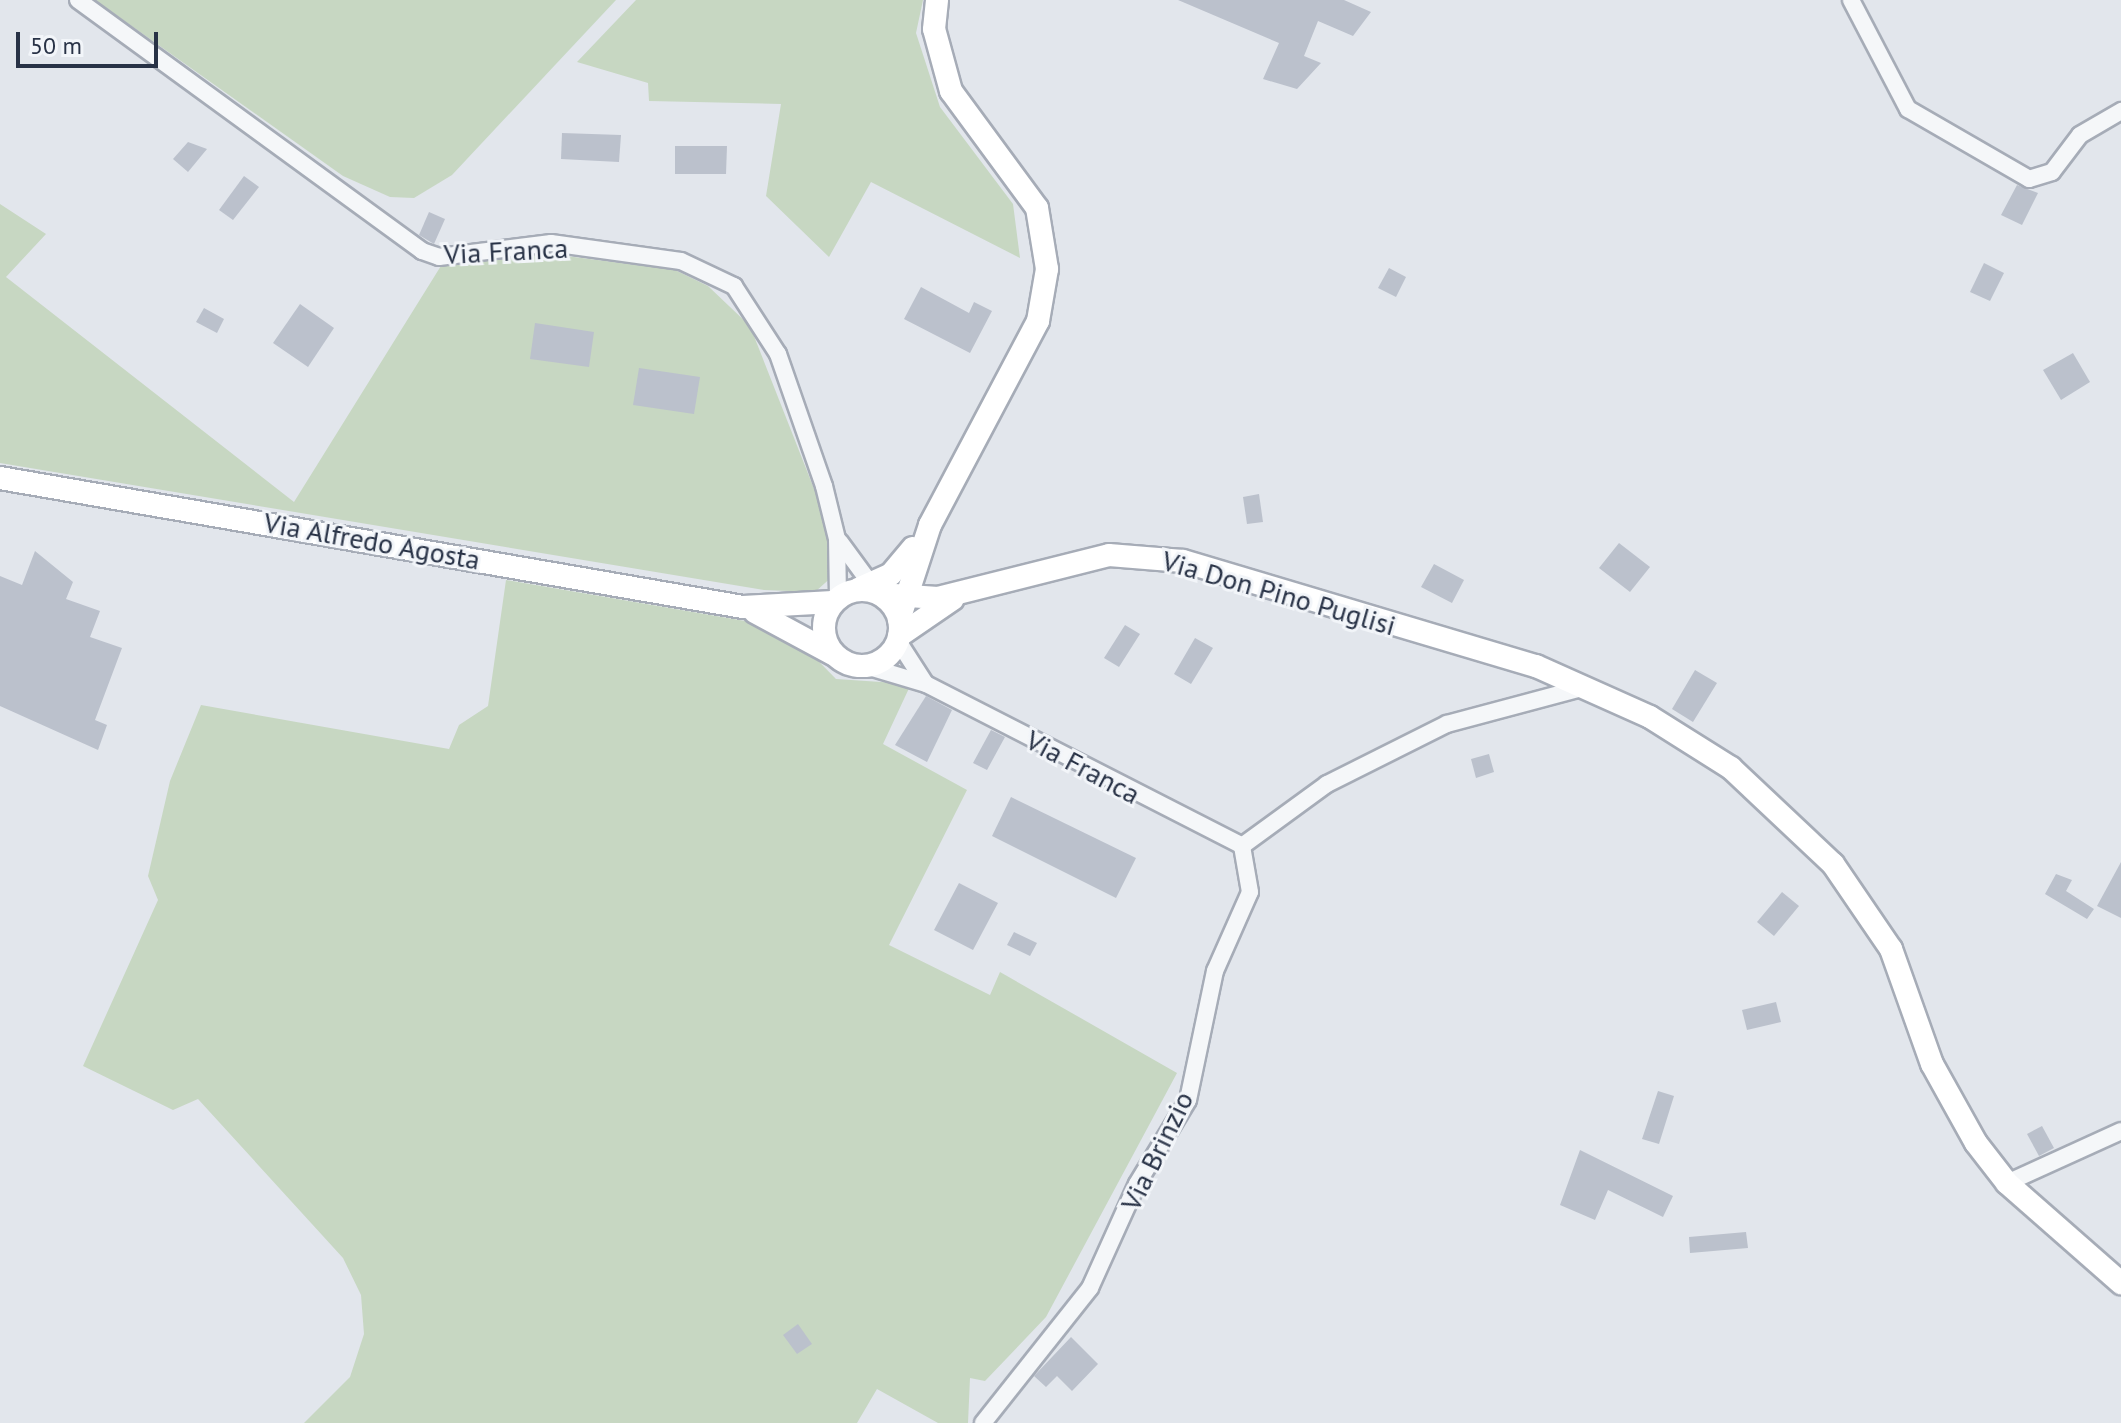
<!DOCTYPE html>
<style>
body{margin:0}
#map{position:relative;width:2121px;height:1423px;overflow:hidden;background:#e2e6ec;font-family:"PT Sans",sans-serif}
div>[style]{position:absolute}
.green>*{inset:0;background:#c7d7c2}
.building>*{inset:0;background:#bbc1cc}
.roads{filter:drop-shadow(2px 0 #a6acb7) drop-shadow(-2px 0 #a6acb7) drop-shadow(0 2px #a6acb7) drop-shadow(0 -2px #a6acb7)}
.street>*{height:16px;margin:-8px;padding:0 8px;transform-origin:8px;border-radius:8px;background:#f5f7f9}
.secondary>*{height:22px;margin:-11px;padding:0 11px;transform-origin:11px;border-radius:11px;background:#fff}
.secondary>.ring{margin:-11px;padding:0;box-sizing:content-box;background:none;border:22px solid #fff;border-radius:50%}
span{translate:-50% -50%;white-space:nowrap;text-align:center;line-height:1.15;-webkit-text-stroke:6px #f2f5f9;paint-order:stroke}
.street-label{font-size:28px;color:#283246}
.scale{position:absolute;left:16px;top:32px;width:142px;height:36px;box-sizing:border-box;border:4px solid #283246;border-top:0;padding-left:10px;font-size:24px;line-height:28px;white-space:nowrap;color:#283246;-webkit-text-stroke:6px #f2f5f9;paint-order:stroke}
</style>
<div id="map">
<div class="green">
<i style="clip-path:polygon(95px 0,616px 0,452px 175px,414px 198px,390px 197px,343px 176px)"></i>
<i style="clip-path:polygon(636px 0,923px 0,916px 33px,940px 107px,1013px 204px,1020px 258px,871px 182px,829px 257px,766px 196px,781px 104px,649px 101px,648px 83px,577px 62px)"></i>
<i style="clip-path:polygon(0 204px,46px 234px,6px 277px,294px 502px,444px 261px,543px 253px,675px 270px,708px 286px,750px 326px,833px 537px,835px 574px,815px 592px,764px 590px,0 463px)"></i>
<i style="clip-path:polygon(506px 580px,786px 628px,836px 679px,911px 684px,883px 744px,967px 790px,889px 945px,990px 995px,1000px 972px,1177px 1073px,1046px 1317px,985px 1381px,970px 1378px,968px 1423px,938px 1423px,877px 1389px,857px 1423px,304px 1423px,350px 1377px,364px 1334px,361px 1295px,343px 1258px,198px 1099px,173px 1110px,83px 1066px,158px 900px,148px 876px,170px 781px,201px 705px,449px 749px,459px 725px,488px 706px)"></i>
</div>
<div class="building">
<i style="clip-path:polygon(1178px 0,1344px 0,1371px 12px,1353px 36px,1318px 21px,1304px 56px,1321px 63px,1297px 89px,1263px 79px,1279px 43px)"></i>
<i style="clip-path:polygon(562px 133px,621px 135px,619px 162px,561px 159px)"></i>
<i style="clip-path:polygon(188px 142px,207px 149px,188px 172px,173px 159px)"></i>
<i style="clip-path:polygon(675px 146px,727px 146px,726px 174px,675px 174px)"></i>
<i style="clip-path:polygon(244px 176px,259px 187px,233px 220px,219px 210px)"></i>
<i style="clip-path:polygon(2017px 185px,2038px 193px,2022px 225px,2001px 215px)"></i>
<i style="clip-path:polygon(429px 212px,445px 219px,434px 244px,419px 235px)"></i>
<i style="clip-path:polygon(1984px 263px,2004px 273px,1990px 301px,1970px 292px)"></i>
<i style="clip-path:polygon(1389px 268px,1406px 277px,1396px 297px,1378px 288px)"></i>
<i style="clip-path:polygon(921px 287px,969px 313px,974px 302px,992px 311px,970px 353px,904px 319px)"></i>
<i style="clip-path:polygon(300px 304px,334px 328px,308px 367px,273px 343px)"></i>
<i style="clip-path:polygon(204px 308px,224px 319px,217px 333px,196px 322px)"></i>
<i style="clip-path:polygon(535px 323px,594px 332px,589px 367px,530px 359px)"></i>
<i style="clip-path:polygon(2073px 353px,2090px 382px,2061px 400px,2043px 370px)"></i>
<i style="clip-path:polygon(639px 368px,700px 377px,694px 414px,633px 405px)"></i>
<i style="clip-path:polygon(1259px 494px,1263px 522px,1247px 524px,1243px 497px)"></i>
<i style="clip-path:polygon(1619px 543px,1650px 567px,1630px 592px,1599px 568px)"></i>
<i style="clip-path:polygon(35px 551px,73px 582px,66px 599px,100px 611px,90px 637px,122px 648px,95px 720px,107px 725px,98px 750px,0 706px,0 576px,22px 585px)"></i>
<i style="clip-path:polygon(1434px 564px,1464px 580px,1452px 603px,1421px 587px)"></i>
<i style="clip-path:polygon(1125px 625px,1140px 634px,1119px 667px,1104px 658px)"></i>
<i style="clip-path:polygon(1195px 638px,1213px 648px,1191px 684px,1174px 674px)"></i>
<i style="clip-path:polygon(1695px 670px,1717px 683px,1693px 722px,1672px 709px)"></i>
<i style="clip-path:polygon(926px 696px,952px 710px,927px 762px,895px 745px)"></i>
<i style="clip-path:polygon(991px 730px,1005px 737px,987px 770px,973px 763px)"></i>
<i style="clip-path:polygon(1489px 754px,1494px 772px,1476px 778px,1471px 759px)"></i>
<i style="clip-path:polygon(1011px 797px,1136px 858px,1116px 898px,992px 836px)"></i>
<i style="clip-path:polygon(2121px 862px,2121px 918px,2097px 906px)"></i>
<i style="clip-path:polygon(2056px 874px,2072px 880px,2066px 891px,2094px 909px,2087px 919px,2045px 894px)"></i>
<i style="clip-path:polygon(959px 883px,998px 903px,973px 950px,934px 930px)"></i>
<i style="clip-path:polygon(1782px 892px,1799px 906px,1774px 936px,1757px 922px)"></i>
<i style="clip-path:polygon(1014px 932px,1037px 943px,1030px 956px,1007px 945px)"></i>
<i style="clip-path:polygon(1776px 1002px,1781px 1022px,1747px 1030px,1742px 1010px)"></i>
<i style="clip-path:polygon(1658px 1091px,1674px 1096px,1659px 1144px,1642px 1139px)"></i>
<i style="clip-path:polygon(2042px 1126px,2054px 1148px,2039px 1156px,2027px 1134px)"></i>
<i style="clip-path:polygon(1580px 1150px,1673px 1196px,1663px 1217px,1608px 1190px,1595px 1220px,1560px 1205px)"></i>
<i style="clip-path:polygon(1746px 1232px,1748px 1248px,1690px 1253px,1689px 1237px)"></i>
<i style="clip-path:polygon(798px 1324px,812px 1344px,797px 1354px,783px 1335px)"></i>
<i style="clip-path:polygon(1071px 1337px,1098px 1364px,1072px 1391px,1057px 1376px,1046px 1387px,1034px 1376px)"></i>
</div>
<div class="roads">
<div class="street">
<i style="left:78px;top:0;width:426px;rotate:36.1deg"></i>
<i style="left:422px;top:251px;width:18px;rotate:19deg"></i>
<i style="left:439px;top:257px;width:113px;rotate:-7.1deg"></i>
<i style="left:551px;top:243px;width:131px;rotate:7.9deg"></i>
<i style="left:681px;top:261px;width:59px;rotate:25.3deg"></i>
<i style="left:734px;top:286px;width:81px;rotate:57.1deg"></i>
<i style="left:778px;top:354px;width:140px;rotate:70.8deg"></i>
<i style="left:824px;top:486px;width:55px;rotate:76.2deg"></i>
<i style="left:837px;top:539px;width:58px;rotate:89deg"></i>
<i style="left:1851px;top:0;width:123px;rotate:62.4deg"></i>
<i style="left:1908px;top:109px;width:140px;rotate:30deg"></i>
<i style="left:2029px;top:179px;width:24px;rotate:-17deg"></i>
<i style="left:2052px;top:172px;width:46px;rotate:-52.9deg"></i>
<i style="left:2080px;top:135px;width:48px;rotate:-30.3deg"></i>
<i style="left:840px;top:542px;width:61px;rotate:53.7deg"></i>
<i style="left:898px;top:641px;width:50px;rotate:57.3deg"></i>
<i style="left:866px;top:666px;width:63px;rotate:16.7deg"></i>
<i style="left:926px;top:684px;width:355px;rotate:27.1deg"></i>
<i style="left:1242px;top:846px;width:105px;rotate:-36.1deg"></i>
<i style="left:1327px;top:784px;width:134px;rotate:-26.6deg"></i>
<i style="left:1447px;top:724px;width:143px;rotate:-15deg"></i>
<i style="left:2007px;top:1183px;width:125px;rotate:-24.5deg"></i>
<i style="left:983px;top:1423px;width:172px;rotate:-51.6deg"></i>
<i style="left:1090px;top:1288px;width:114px;rotate:-65.7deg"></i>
<i style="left:1137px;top:1184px;width:98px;rotate:-58.7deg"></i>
<i style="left:1188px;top:1100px;width:132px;rotate:-78.2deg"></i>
<i style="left:1215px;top:971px;width:86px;rotate:-66.1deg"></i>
<i style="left:1250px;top:892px;width:47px;rotate:-99.9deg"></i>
</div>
<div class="secondary">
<i style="left:0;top:478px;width:754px;rotate:9.85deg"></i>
<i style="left:743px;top:607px;width:90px;rotate:-3.2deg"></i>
<i style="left:858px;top:589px;width:36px;rotate:-24deg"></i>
<i style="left:891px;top:574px;width:34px;rotate:-50deg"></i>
<i class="ring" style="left:824px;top:590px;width:54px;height:54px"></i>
<i style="left:880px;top:594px;width:58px;rotate:3.9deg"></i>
<i style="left:938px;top:598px;width:176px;rotate:-14.1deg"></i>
<i style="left:1109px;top:555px;width:74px;rotate:4.6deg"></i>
<i style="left:1183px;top:561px;width:368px;rotate:16.6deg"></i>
<i style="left:1536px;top:666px;width:125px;rotate:24.1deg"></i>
<i style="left:1650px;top:717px;width:96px;rotate:32.2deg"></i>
<i style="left:1731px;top:768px;width:140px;rotate:43.3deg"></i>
<i style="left:1833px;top:864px;width:103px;rotate:55.7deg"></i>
<i style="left:1891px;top:949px;width:122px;rotate:70.4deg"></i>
<i style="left:1932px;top:1064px;width:90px;rotate:60.9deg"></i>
<i style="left:1976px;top:1143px;width:51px;rotate:52.2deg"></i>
<i style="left:2007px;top:1183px;width:152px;rotate:41.3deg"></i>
<i style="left:755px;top:612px;width:89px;rotate:28.3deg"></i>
<i style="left:899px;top:620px;width:100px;rotate:-71.9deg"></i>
<i style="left:930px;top:525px;width:231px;rotate:-62.1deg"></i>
<i style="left:1038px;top:321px;width:53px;rotate:-80.2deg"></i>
<i style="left:1047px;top:269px;width:62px;rotate:-99.3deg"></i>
<i style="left:1037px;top:208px;width:145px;rotate:-126.3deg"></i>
<i style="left:951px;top:91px;width:64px;rotate:-105.3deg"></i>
<i style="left:934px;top:29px;width:29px;rotate:-84deg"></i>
<i style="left:899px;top:636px;width:65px;rotate:-34.4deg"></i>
</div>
</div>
<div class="street-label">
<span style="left:506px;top:251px;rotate:-3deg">Via Franca</span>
<span style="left:372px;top:541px;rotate:10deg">Via Alfredo Agosta</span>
<span style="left:1279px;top:593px;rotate:16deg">Via Don Pino Puglisi</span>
<span style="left:1083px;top:767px;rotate:28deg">Via Franca</span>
<span style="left:1157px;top:1151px;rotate:-64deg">Via Brinzio</span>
</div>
<div class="scale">50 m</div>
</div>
